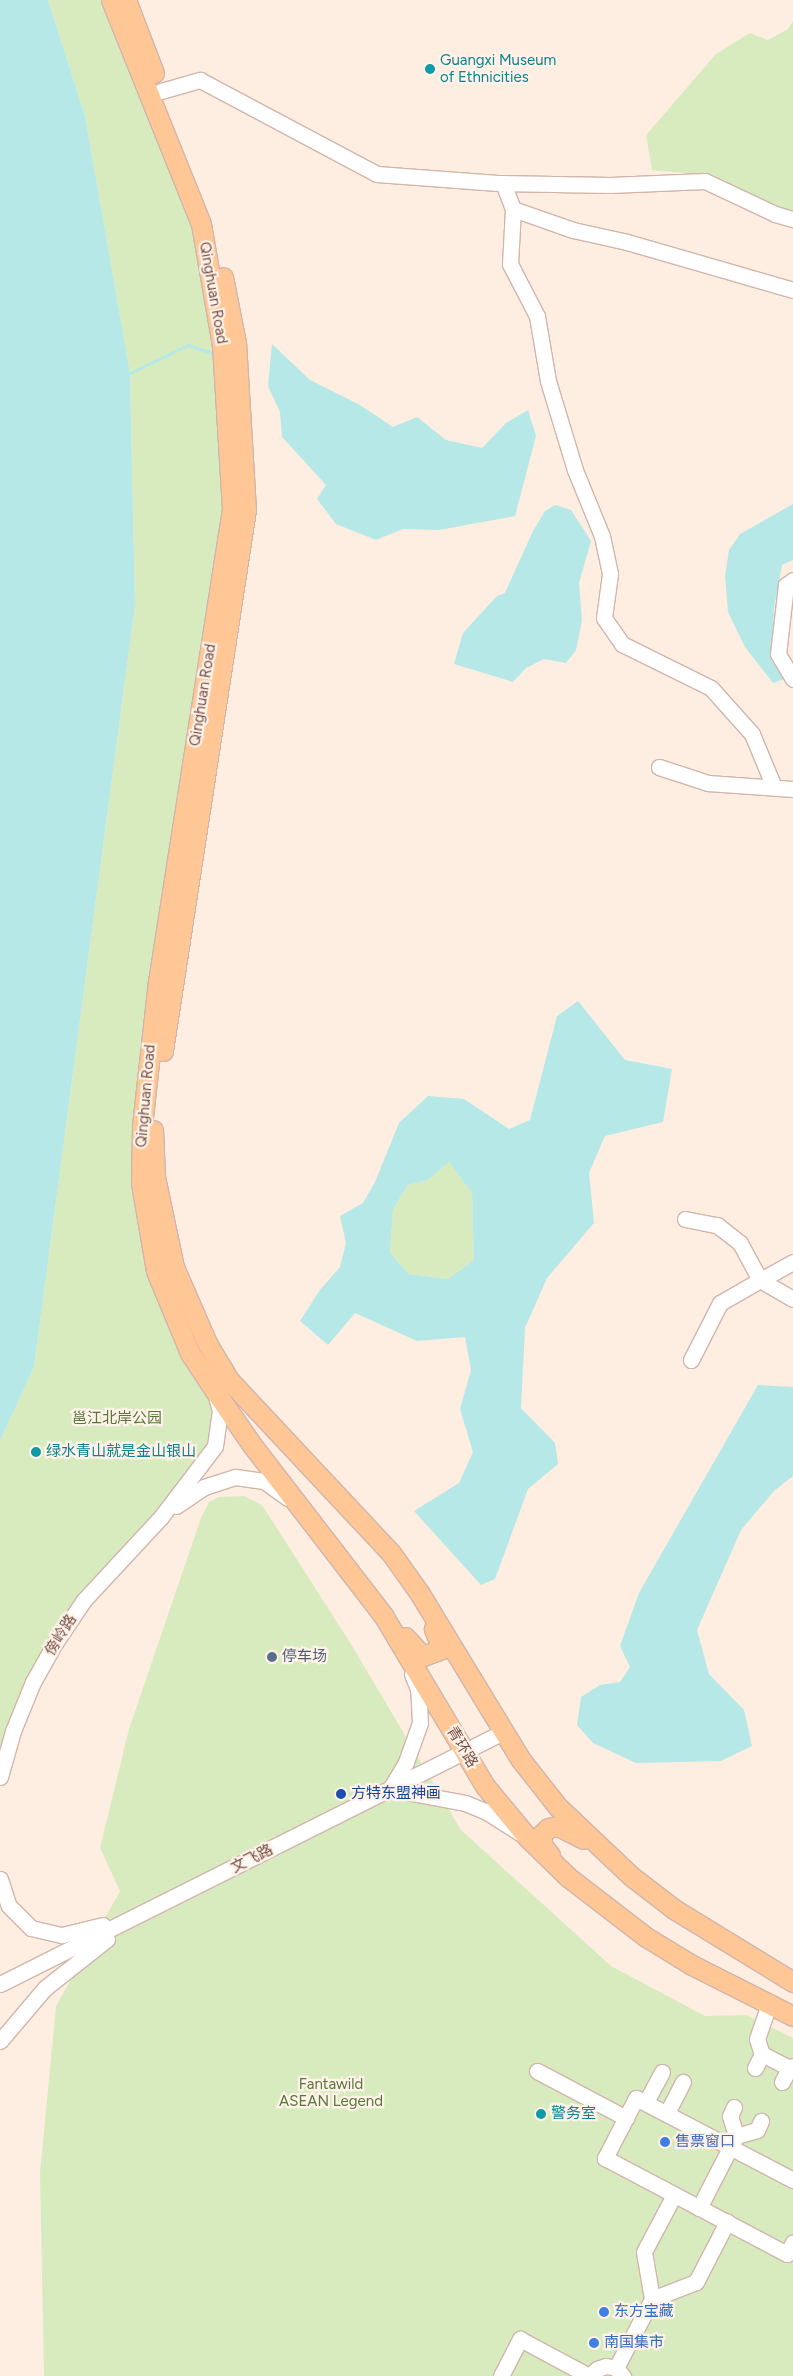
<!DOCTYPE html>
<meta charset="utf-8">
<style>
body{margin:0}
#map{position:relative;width:793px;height:2376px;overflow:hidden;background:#fdeee1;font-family:Figtree,"Noto Sans SC",sans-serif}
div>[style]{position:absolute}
.green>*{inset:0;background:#d8ebbf}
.water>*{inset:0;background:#b5e8e7}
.stream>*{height:3px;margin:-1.5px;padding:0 1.5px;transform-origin:1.5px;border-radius:1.5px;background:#b5e8e7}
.roads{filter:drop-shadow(1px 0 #d1b5ab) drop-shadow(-1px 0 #d1b5ab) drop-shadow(0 1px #d1b5ab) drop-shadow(0 -1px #d1b5ab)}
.minor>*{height:15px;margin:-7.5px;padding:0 7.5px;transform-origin:7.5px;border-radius:7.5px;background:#fff}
.major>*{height:19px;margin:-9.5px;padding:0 9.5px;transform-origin:9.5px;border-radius:9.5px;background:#ffc796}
.dots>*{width:14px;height:14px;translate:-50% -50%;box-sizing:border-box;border:2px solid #fff2e8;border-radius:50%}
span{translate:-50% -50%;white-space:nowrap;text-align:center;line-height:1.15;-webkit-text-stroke:4.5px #fff2e8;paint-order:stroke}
.culture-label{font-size:15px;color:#0d838f}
.left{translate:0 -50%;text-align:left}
.street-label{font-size:15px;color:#765047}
.park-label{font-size:15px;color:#57763c}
.service-label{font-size:15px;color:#4e5e75}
.transit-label{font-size:15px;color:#164399}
.shop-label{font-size:15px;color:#366cbe}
</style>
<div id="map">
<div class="green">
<i style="clip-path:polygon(48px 0,111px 0,201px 224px,232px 509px,158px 981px,147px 1232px,215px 1391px,219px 1434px,55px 1643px,0 1777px,0 1441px,34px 1367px,135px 605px,130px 373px,85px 116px)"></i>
<i style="clip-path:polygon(793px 21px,793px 222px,765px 211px,705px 175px,652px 170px,646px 135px,716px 54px,750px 33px,768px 40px,788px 29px)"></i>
<i style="clip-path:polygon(449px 1162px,472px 1193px,474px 1260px,448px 1279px,409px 1274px,390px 1253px,393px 1209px,408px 1185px,428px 1180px)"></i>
<i style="clip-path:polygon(244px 1496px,262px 1505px,351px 1644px,461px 1830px,611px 1966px,705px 2016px,746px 2015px,793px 2038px,793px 2376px,44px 2376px,40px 2173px,56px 2006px,120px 1891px,100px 1848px,129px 1729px,201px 1518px,209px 1502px,219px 1497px)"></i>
</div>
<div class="water">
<i style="clip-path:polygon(0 0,48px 0,85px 116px,130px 373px,135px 605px,34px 1367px,0 1441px)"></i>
<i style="clip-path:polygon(272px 344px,310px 380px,360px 405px,393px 427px,417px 417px,446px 440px,482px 448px,506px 423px,528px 410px,536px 436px,515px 516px,439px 530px,403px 529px,376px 540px,336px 524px,317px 499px,326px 485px,282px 437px,280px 412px,268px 386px)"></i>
<i style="clip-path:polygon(793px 504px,793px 560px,782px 565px,774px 608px,771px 660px,784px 679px,773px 683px,745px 647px,728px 612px,725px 576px,729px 550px,740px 534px)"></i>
<i style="clip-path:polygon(555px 505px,571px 510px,591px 541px,579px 583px,582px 620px,576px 650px,566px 663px,544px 659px,526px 668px,513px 682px,454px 664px,463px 633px,497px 596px,505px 593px,533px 531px,545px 511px)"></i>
<i style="clip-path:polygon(evenodd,578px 1001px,625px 1060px,672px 1069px,663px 1122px,605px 1136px,589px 1173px,594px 1223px,547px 1278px,525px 1328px,521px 1408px,555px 1443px,558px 1464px,528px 1489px,495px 1579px,481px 1585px,414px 1511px,459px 1483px,473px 1452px,460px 1409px,471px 1370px,465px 1337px,417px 1341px,355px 1313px,328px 1345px,300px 1321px,320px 1290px,340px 1267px,346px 1243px,340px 1216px,363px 1203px,375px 1182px,399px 1123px,428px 1096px,464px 1099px,509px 1129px,530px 1120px,557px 1016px,578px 1001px,449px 1162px,472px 1193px,474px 1260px,448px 1279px,409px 1274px,390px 1253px,393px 1209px,408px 1185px,428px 1180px,449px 1162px)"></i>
<i style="clip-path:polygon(758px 1385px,793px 1387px,793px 1476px,774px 1491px,741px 1530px,697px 1630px,709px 1674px,744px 1710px,752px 1746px,721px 1761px,636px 1763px,593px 1743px,577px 1725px,581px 1697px,600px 1685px,620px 1682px,630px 1667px,620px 1646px,639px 1593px)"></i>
</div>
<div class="stream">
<i style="left:130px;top:373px;width:64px;rotate:-25.8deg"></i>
<i style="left:188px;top:345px;width:26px;rotate:18deg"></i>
</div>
<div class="roads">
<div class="minor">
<i style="left:161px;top:91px;width:41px;rotate:-15.8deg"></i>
<i style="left:200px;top:80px;width:200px;rotate:28deg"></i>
<i style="left:377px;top:174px;width:121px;rotate:4.3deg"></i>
<i style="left:498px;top:183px;width:112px;rotate:1deg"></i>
<i style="left:610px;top:185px;width:95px;rotate:-2.4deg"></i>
<i style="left:705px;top:181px;width:77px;rotate:25.2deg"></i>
<i style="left:775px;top:214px;width:19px;rotate:16deg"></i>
<i style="left:503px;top:183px;width:28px;rotate:69deg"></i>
<i style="left:513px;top:209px;width:64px;rotate:19.3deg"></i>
<i style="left:573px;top:230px;width:55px;rotate:12.5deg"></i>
<i style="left:627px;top:242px;width:173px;rotate:16.1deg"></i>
<i style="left:513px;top:209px;width:55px;rotate:93.1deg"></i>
<i style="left:510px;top:264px;width:59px;rotate:62.6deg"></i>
<i style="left:537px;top:316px;width:66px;rotate:80.4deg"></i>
<i style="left:548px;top:381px;width:93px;rotate:73.1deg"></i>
<i style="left:575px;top:470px;width:71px;rotate:67.8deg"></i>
<i style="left:602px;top:536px;width:39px;rotate:78deg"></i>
<i style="left:610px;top:574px;width:44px;rotate:97.8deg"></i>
<i style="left:604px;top:618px;width:32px;rotate:55deg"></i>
<i style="left:622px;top:644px;width:99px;rotate:26.3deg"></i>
<i style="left:711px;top:688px;width:62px;rotate:48.3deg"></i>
<i style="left:752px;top:734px;width:57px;rotate:67.5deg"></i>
<i style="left:793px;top:580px;width:9px;rotate:144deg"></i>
<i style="left:786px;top:585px;width:69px;rotate:96.6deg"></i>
<i style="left:778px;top:654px;width:29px;rotate:59deg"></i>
<i style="left:659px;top:767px;width:52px;rotate:18.1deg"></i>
<i style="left:708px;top:783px;width:85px;rotate:4deg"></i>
<i style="left:685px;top:1219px;width:33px;rotate:11deg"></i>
<i style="left:717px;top:1225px;width:29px;rotate:38deg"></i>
<i style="left:740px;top:1243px;width:42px;rotate:61.6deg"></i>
<i style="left:760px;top:1280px;width:46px;rotate:150.1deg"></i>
<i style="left:720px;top:1303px;width:64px;rotate:117deg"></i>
<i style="left:793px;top:1262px;width:38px;rotate:151deg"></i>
<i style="left:760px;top:1280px;width:38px;rotate:30deg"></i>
<i style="left:176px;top:1506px;width:34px;rotate:-34deg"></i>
<i style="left:204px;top:1487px;width:33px;rotate:-18deg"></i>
<i style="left:235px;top:1477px;width:29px;rotate:8deg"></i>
<i style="left:264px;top:1481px;width:29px;rotate:36deg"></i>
<i style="left:0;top:1777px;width:48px;rotate:-74.2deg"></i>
<i style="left:13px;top:1731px;width:53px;rotate:-67.8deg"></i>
<i style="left:33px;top:1682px;width:45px;rotate:-60.6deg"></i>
<i style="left:55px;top:1643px;width:52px;rotate:-56deg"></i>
<i style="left:84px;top:1600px;width:113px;rotate:-47.1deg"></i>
<i style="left:161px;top:1517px;width:89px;rotate:-52.7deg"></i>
<i style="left:215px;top:1446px;width:35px;rotate:-82deg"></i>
<i style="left:220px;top:1411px;width:16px;rotate:-105deg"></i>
<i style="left:390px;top:1789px;width:76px;rotate:10.6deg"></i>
<i style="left:465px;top:1803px;width:22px;rotate:22deg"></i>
<i style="left:485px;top:1811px;width:41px;rotate:32.2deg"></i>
<i style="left:390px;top:1789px;width:31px;rotate:-59deg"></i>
<i style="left:406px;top:1762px;width:41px;rotate:-70.3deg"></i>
<i style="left:420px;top:1723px;width:34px;rotate:-93deg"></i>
<i style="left:418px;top:1689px;width:16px;rotate:-112deg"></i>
<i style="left:0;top:1879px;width:28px;rotate:72deg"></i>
<i style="left:9px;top:1906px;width:31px;rotate:45deg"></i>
<i style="left:31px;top:1928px;width:32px;rotate:13deg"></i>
<i style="left:62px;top:1935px;width:42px;rotate:-13.7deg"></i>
<i style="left:0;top:1984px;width:563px;rotate:-26.61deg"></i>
<i style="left:769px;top:2004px;width:37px;rotate:109deg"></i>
<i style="left:757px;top:2039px;width:16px;rotate:72deg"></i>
<i style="left:762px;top:2054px;width:30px;rotate:27deg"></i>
<i style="left:789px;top:2068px;width:4px;rotate:-27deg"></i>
<i style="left:0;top:2041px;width:70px;rotate:-49.7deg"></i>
<i style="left:45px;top:1988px;width:79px;rotate:-38.3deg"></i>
<i style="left:755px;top:2068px;width:16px;rotate:-63deg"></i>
<i style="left:537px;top:2071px;width:101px;rotate:27.8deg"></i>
<i style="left:782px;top:2082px;width:16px;rotate:-63deg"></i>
<i style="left:646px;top:2102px;width:34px;rotate:-62deg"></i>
<i style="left:734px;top:2107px;width:10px;rotate:114deg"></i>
<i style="left:730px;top:2116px;width:21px;rotate:73deg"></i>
<i style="left:736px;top:2136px;width:22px;rotate:-16deg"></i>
<i style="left:757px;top:2130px;width:10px;rotate:-66deg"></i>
<i style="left:667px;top:2113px;width:35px;rotate:-63deg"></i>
<i style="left:793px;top:2180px;width:177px;rotate:-152.4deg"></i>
<i style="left:636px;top:2098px;width:68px;rotate:117.3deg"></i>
<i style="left:605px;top:2158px;width:206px;rotate:27.8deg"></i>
<i style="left:787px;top:2254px;width:13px;rotate:-63deg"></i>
<i style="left:674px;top:2195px;width:64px;rotate:117.8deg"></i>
<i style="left:644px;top:2252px;width:48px;rotate:80.3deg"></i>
<i style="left:652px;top:2299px;width:47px;rotate:-21.1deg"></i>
<i style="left:696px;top:2282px;width:68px;rotate:-62.7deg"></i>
<i style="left:699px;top:2208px;width:81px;rotate:-62.8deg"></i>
<i style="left:616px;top:2368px;width:78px;rotate:-62.4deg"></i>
<i style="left:501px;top:2376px;width:42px;rotate:-62.8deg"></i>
<i style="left:520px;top:2339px;width:78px;rotate:28.2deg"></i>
<i style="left:590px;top:2376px;width:10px;rotate:-45deg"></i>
<i style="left:597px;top:2369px;width:9px;rotate:-18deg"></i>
<i style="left:606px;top:2366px;width:10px;rotate:11deg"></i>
<i style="left:616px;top:2368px;width:11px;rotate:49deg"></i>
</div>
<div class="major">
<i style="left:111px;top:0;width:241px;rotate:68.1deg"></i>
<i style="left:201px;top:224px;width:123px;rotate:80.2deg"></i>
<i style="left:222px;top:345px;width:164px;rotate:86.5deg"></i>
<i style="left:232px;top:509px;width:478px;rotate:98.9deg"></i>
<i style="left:158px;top:981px;width:147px;rotate:96.3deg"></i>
<i style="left:142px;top:1127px;width:56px;rotate:91deg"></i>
<i style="left:141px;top:1183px;width:89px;rotate:80.3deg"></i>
<i style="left:156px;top:1271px;width:89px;rotate:67.5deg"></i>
<i style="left:190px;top:1353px;width:45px;rotate:56.7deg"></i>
<i style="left:215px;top:1391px;width:65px;rotate:55.6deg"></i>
<i style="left:252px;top:1445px;width:215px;rotate:52.4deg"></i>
<i style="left:383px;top:1615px;width:199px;rotate:59.2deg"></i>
<i style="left:485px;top:1786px;width:67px;rotate:50.4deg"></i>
<i style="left:528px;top:1838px;width:56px;rotate:44.3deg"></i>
<i style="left:568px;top:1877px;width:98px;rotate:37.6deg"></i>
<i style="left:646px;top:1937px;width:54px;rotate:31.3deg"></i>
<i style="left:692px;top:1965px;width:113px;rotate:26.8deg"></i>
<i style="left:126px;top:0;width:78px;rotate:69deg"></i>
<i style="left:163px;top:1051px;width:547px;rotate:-81.28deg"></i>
<i style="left:246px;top:510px;width:167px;rotate:-93.4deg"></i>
<i style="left:236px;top:343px;width:67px;rotate:-101.1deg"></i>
<i style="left:153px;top:1130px;width:47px;rotate:87.6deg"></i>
<i style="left:155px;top:1177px;width:92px;rotate:78.1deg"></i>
<i style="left:174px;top:1267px;width:83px;rotate:66.5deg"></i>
<i style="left:207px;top:1343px;width:43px;rotate:59.3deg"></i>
<i style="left:229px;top:1380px;width:237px;rotate:46.9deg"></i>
<i style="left:391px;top:1553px;width:50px;rotate:54.7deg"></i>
<i style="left:420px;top:1594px;width:194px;rotate:58.7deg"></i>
<i style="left:521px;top:1760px;width:60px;rotate:51.8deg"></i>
<i style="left:558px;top:1807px;width:100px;rotate:43.4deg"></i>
<i style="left:631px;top:1876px;width:54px;rotate:37.5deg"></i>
<i style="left:674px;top:1909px;width:140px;rotate:31.5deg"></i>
<i style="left:405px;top:1637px;width:26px;rotate:47deg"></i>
<i style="left:423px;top:1656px;width:20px;rotate:-20deg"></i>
<i style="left:442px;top:1649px;width:22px;rotate:-112deg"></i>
<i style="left:550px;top:1855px;width:13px;rotate:-129deg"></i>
<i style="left:542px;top:1845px;width:11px;rotate:-90deg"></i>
<i style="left:542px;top:1834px;width:8px;rotate:-45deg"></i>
<i style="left:548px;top:1828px;width:10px;rotate:-11deg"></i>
<i style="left:558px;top:1826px;width:28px;rotate:27deg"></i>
</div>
</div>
<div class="dots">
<i style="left:430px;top:69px;background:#0f9aa8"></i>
<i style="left:36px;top:1452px;background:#0f9aa8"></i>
<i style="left:272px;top:1657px;background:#5c6f8a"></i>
<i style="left:341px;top:1794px;background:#1a4fb4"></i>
<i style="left:541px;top:2114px;background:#0f9aa8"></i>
<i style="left:665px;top:2142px;background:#3f7fe0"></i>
<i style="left:604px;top:2312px;background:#3f7fe0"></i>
<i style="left:594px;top:2343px;background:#3f7fe0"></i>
</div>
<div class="culture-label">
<span class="left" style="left:440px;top:69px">Guangxi Museum<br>of Ethnicities</span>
<span class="left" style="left:46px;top:1452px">绿水青山就是金山银山</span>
<span class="left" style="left:551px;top:2114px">警务室</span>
</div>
<div class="street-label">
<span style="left:213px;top:293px;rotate:80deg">Qinghuan Road</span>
<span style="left:203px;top:695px;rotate:-81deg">Qinghuan Road</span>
<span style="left:146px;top:1096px;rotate:-85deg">Qinghuan Road</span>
<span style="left:61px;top:1635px;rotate:-58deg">傍岭路</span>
<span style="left:462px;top:1747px;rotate:59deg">青环路</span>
<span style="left:252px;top:1859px;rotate:-27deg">文飞路</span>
</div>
<div class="park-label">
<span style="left:117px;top:1419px">邕江北岸公园</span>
<span style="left:331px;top:2093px">Fantawild<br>ASEAN Legend</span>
</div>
<div class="service-label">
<span class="left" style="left:282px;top:1657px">停车场</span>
</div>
<div class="transit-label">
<span class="left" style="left:351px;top:1794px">方特东盟神画</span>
</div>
<div class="shop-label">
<span class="left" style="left:675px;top:2142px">售票窗口</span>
<span class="left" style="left:614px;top:2312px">东方宝藏</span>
<span class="left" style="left:604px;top:2343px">南国集市</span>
</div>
</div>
